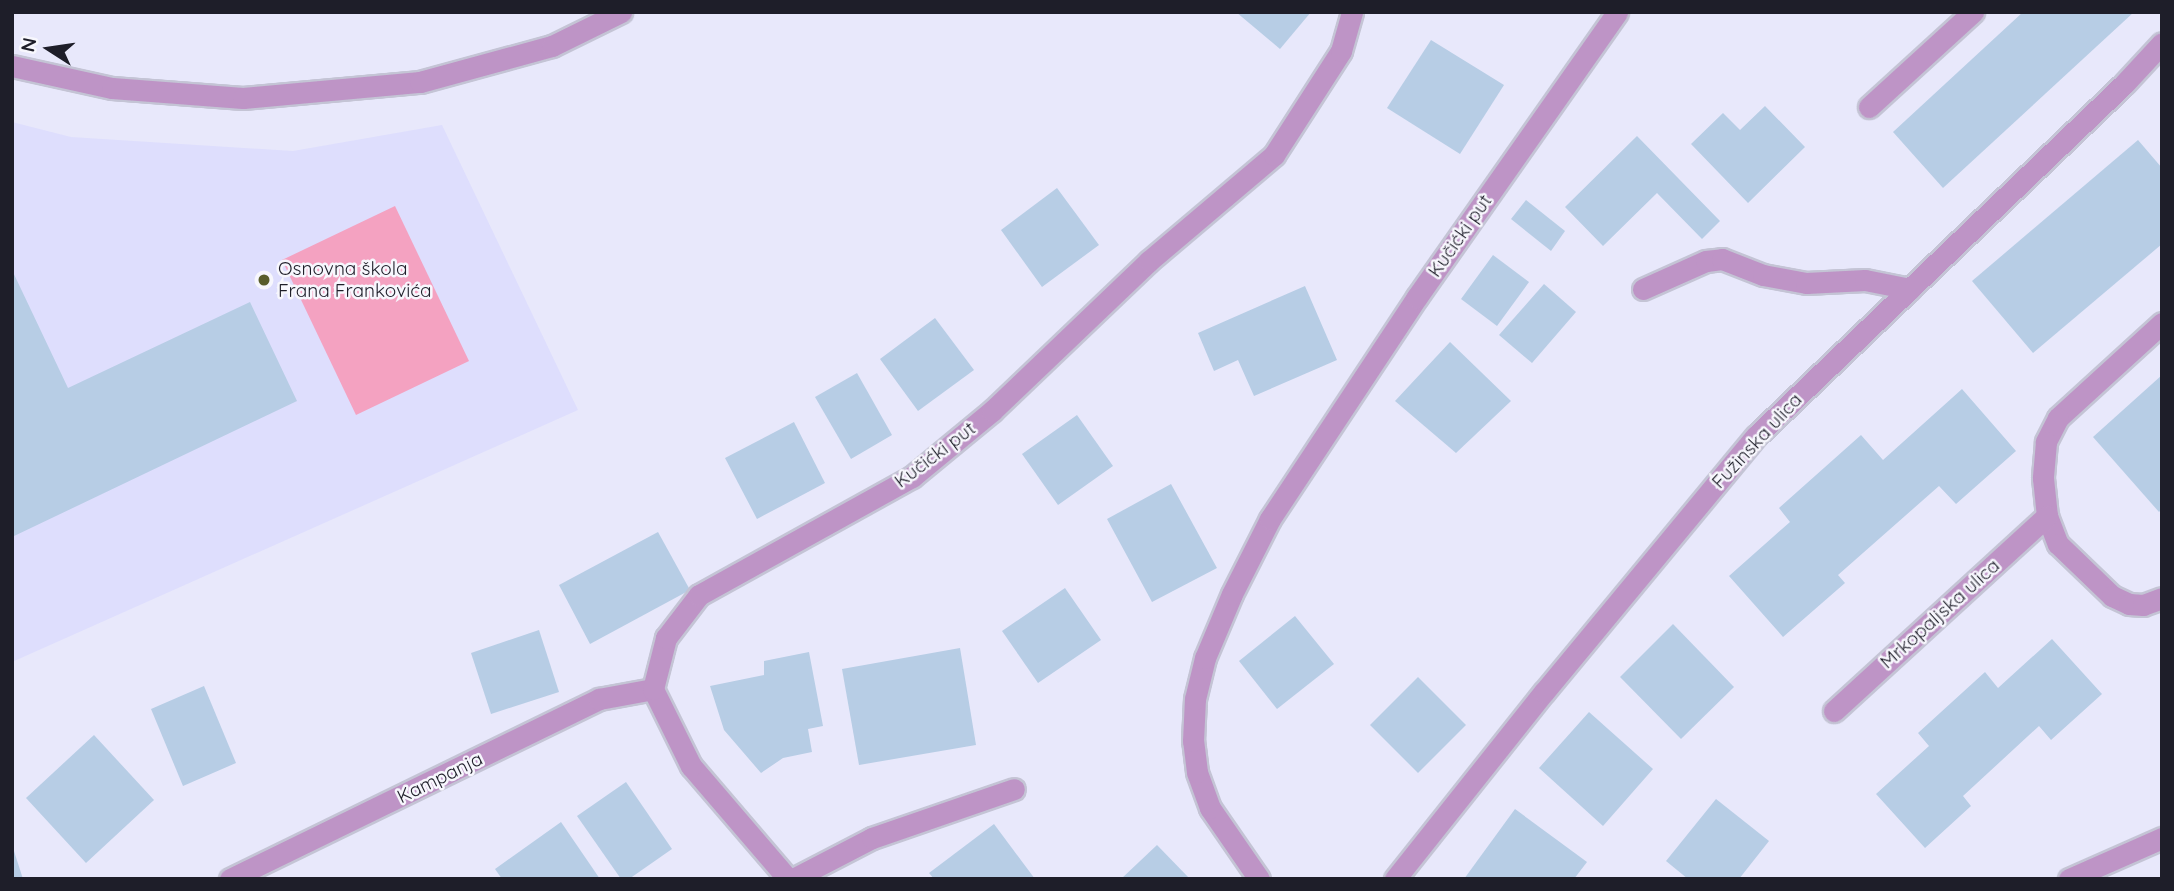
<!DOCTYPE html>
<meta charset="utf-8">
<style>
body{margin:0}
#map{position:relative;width:2174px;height:891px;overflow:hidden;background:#e8e8fb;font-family:Quicksand,sans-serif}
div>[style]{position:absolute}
.built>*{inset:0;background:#dedefd}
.green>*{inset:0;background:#f4a2c1}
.building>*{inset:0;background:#b7cde5}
.roads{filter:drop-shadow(2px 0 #c4c4d5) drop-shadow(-2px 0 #c4c4d5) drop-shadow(0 2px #c4c4d5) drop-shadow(0 -2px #c4c4d5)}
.minor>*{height:21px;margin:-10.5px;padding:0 10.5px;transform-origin:10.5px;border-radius:10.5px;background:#be94c6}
.dots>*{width:19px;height:19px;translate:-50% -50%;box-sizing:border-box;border:4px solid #f7f7fd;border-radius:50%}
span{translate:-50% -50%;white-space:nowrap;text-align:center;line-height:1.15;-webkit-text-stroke:5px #f7f7fd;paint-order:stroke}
.street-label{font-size:19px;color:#1e1e29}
.poi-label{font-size:19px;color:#1e1e29}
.left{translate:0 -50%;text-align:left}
.frame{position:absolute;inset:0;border:14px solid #1e1e29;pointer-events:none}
.north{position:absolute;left:14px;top:14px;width:70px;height:70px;-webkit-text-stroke:5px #f7f7fd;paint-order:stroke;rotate:282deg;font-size:19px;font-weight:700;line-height:28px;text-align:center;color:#1e1e29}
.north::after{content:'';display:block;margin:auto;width:24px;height:32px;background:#1e1e29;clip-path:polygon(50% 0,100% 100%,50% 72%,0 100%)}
</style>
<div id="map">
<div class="built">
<i style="clip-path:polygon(12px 122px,71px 137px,293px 151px,442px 125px,578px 410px,12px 662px)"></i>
</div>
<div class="green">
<i style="clip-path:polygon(395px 206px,469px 361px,356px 415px,282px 260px)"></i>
</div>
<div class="building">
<i style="clip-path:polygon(1236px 12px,1311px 12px,1280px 49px)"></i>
<i style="clip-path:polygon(2023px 12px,2134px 12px,1943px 188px,1893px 132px)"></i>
<i style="clip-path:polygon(1431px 40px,1504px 85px,1460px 154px,1387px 108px)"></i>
<i style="clip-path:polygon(1765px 106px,1805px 147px,1748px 203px,1691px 144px,1723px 113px,1740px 130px)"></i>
<i style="clip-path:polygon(1637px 136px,1720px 221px,1702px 239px,1657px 193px,1603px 246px,1565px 207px)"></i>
<i style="clip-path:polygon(2138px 140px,2162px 168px,2162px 244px,2033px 353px,1972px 281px)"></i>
<i style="clip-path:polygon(1057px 188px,1099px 245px,1042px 287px,1001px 230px)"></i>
<i style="clip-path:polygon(1526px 200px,1565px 231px,1551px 251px,1511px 219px)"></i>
<i style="clip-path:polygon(1493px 255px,1529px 282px,1497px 326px,1461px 299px)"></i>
<i style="clip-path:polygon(12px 270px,68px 388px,250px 302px,297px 401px,12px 537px)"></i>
<i style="clip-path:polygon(1544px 284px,1576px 312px,1532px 363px,1499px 335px)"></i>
<i style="clip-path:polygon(1305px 286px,1337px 360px,1254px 396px,1238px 360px,1214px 371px,1198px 333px)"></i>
<i style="clip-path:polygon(935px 318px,974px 370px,918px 411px,880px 359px)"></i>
<i style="clip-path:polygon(1450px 342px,1511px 401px,1456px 453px,1395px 401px)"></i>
<i style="clip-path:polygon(857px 373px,892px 435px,851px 459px,815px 397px)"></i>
<i style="clip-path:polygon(2162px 375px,2162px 509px,2159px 512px,2093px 437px)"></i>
<i style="clip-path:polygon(1962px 389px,2016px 451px,1956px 504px,1939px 486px,1838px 575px,1845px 583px,1783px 637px,1729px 576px,1790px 522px,1779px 508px,1861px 435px,1883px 460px)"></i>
<i style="clip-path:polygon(1077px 415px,1113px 466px,1058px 505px,1022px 454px)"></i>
<i style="clip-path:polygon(794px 422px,825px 483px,757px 519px,725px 458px)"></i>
<i style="clip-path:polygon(1171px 484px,1217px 568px,1152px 602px,1107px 519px)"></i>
<i style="clip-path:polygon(658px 532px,690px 590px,590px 644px,559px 585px)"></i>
<i style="clip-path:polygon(1065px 588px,1101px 640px,1038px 683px,1002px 631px)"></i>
<i style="clip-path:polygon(1295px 616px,1334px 664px,1277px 709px,1239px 661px)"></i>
<i style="clip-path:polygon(1673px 624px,1734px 687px,1681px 739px,1620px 677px)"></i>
<i style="clip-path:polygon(539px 630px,559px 692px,491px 714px,471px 653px)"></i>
<i style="clip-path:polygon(2052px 639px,2102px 694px,2051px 740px,2039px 726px,1963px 796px,1971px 806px,1925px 848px,1876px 794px,1929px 746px,1918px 733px,1985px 672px,1998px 688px)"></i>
<i style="clip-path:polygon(960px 648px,976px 745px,859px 765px,842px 669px)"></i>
<i style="clip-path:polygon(809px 652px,823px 726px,808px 729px,812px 752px,783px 758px,761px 773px,724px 730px,710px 686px,764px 675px,764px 661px)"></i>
<i style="clip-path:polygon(1418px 677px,1466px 725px,1418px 773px,1370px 725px)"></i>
<i style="clip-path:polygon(204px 686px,236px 763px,183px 786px,151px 709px)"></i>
<i style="clip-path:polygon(1589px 712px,1653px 769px,1603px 826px,1539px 768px)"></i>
<i style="clip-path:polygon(94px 735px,154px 800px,86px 863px,26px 798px)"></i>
<i style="clip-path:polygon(626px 782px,672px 849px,629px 879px,621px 879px,577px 816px)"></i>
<i style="clip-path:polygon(1716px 799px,1769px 841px,1739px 879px,1688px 879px,1666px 861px)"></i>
<i style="clip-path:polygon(1515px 809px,1587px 862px,1574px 879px,1464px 879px)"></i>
<i style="clip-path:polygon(561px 822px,600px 879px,502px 879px,495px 869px)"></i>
<i style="clip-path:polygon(994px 824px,1035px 879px,934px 879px,929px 873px)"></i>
<i style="clip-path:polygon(1157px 845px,1190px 879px,1121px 879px)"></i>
<i style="clip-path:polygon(12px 848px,13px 848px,23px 879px,12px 879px)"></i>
</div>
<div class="roads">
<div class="minor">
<i style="left:12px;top:66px;width:102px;rotate:12.4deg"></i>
<i style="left:112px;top:88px;width:131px;rotate:4.4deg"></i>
<i style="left:243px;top:98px;width:178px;rotate:-5.2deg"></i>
<i style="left:420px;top:82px;width:137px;rotate:-15.3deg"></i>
<i style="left:552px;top:46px;width:77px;rotate:-26.2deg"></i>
<i style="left:1869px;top:107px;width:141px;rotate:-42.4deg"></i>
<i style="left:1643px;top:289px;width:69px;rotate:-24deg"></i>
<i style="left:1706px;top:261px;width:16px;rotate:-7deg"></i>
<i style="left:1722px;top:259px;width:44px;rotate:21.3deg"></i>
<i style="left:1763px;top:275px;width:44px;rotate:10.5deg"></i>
<i style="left:1806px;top:283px;width:59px;rotate:-2.9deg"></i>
<i style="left:1865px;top:280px;width:46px;rotate:11.3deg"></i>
<i style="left:2162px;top:323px;width:141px;rotate:137.6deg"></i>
<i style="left:2058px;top:418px;width:27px;rotate:117deg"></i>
<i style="left:2046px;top:442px;width:36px;rotate:95deg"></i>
<i style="left:2043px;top:478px;width:38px;rotate:84deg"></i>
<i style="left:2047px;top:516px;width:30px;rotate:69deg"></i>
<i style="left:2058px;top:544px;width:75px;rotate:43.9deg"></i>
<i style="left:2112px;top:596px;width:19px;rotate:25deg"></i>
<i style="left:2129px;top:604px;width:14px;rotate:4deg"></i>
<i style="left:2143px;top:605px;width:20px;rotate:-20deg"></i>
<i style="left:1834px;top:711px;width:289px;rotate:-42.5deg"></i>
<i style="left:230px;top:879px;width:411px;rotate:-26deg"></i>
<i style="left:599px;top:699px;width:55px;rotate:-10.5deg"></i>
<i style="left:788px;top:879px;width:149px;rotate:-130.6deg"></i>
<i style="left:691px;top:766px;width:86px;rotate:-116.3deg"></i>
<i style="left:653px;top:689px;width:53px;rotate:-75.7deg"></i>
<i style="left:666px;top:638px;width:54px;rotate:-52.5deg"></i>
<i style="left:699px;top:595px;width:244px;rotate:-29deg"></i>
<i style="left:912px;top:477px;width:104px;rotate:-39.5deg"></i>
<i style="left:992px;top:411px;width:217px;rotate:-43.7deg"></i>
<i style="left:1149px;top:261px;width:164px;rotate:-40.3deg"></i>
<i style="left:1274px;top:155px;width:124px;rotate:-57.2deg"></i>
<i style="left:1341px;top:51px;width:41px;rotate:-74.2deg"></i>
<i style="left:793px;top:879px;width:89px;rotate:-27.4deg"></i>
<i style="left:872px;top:838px;width:150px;rotate:-19deg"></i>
<i style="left:1259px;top:879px;width:86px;rotate:-124.6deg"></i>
<i style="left:1210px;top:808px;width:38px;rotate:-110deg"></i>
<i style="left:1197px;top:772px;width:31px;rotate:-97deg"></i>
<i style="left:1193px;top:741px;width:42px;rotate:-87.3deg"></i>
<i style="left:1195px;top:699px;width:42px;rotate:-76.3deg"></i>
<i style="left:1205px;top:658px;width:69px;rotate:-67.1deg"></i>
<i style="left:1232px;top:594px;width:84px;rotate:-63.1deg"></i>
<i style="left:1270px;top:519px;width:266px;rotate:-56.5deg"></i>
<i style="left:1417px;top:297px;width:348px;rotate:-54.9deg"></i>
<i style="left:1395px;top:879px;width:239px;rotate:-51.5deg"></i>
<i style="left:1544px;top:692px;width:332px;rotate:-50.4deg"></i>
<i style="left:1756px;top:436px;width:511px;rotate:-43.73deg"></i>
<i style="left:2125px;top:83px;width:54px;rotate:-47.2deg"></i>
<i style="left:2069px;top:879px;width:102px;rotate:-23.8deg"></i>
</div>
</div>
<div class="dots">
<i style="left:264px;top:280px;background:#595d2b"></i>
</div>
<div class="street-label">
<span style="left:1460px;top:236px;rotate:-55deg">Kučićki put</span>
<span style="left:1757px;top:441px;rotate:-47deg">Fužinska ulica</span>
<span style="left:935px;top:455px;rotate:-37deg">Kučićki put</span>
<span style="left:1940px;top:614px;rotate:-42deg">Mrkopaljska ulica</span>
<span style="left:440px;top:778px;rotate:-26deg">Kampanja</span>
</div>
<div class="poi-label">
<span class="left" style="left:278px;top:280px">Osnovna škola<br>Frana Frankovića</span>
</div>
<div class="frame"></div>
<div class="north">N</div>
</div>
